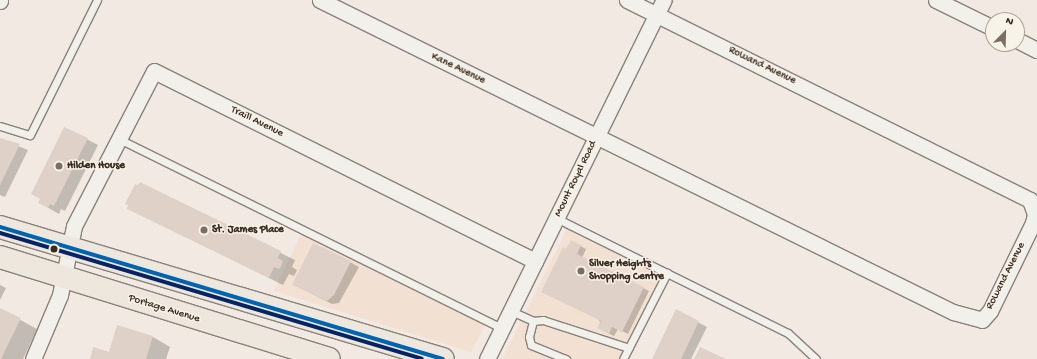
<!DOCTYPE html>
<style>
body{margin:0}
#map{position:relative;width:1037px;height:359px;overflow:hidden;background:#f2eae2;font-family:"Gochi Hand",sans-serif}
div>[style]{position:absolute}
.built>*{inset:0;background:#f2e0d3}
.shadow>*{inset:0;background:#0003}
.building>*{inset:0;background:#dfd1c8}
.roads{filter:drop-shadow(1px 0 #88827b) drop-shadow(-1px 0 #88827b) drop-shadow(0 1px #88827b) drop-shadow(0 -1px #88827b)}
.lane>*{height:7px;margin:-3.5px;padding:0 3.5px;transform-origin:3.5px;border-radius:3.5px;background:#f2f0eb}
.street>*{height:15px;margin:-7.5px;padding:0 7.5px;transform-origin:7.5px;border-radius:7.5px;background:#f2f0eb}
.highway>*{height:22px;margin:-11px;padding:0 11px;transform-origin:11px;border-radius:11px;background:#ede7de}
.bus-1>*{height:4px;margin:-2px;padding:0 2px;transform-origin:2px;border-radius:2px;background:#0064b1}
.bus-2>*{height:4px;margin:-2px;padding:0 2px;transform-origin:2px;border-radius:2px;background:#052465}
.dots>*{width:11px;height:11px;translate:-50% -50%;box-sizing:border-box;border:2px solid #f7f3e8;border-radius:50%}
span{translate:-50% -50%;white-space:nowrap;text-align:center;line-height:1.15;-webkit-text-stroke:3px #f7f3e8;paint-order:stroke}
.street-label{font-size:11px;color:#3b2a1e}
.poi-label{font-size:11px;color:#3b2a1e;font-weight:700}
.left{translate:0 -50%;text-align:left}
.north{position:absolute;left:985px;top:12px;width:40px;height:40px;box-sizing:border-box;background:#f7f3e8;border:1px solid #aca397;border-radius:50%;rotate:23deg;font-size:11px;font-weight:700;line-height:16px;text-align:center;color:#3b2a1e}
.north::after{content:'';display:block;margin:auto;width:14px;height:18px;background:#7b6d63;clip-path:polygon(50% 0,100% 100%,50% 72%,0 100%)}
</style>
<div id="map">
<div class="built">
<i style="clip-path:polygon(569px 225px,666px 273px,622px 359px,502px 359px)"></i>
<i style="clip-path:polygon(302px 232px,487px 322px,471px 352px,274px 291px)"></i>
</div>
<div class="shadow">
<i style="clip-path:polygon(65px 128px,98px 145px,65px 211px,61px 209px,59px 214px,40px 203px)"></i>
<i style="clip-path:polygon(0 139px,28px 150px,5px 197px,0 195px)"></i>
<i style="clip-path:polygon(140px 183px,295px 260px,292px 267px,297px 270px,294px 276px,289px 274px,283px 285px,128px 208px)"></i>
<i style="clip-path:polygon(571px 241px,586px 249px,582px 258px,649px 291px,628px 334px,618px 329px,614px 336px,604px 331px,566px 250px)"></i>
<i style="clip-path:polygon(350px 262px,359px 267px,339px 303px,332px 304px,302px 289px)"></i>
<i style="clip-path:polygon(0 285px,6px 288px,0 300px)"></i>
<i style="clip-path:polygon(0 309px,37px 329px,23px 359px,0 359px)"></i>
<i style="clip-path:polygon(677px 311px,707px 327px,691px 359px,653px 359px)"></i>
<i style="clip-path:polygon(153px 337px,170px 347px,166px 359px,91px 359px)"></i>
</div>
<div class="building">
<i style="clip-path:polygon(64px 127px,88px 138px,54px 206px,50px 204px,48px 208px,38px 203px,40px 199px,31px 194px)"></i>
<i style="clip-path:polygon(0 138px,20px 144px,0 185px)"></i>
<i style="clip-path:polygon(140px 182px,281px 251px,278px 258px,283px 261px,280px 269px,274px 267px,269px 278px,127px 209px,128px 205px,125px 204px,135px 184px,138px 185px)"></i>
<i style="clip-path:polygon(571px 240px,581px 245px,577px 254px,644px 287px,622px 332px,612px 327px,609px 334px,597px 328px,601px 321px,541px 292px,563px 247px,566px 249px)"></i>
<i style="clip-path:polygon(313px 243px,351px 261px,334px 295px,327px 301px,292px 285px)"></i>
<i style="clip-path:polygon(0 308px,21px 318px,1px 359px,0 359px)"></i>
<i style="clip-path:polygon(676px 309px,699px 321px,681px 359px,652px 359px)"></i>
<i style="clip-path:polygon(117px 325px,153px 336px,146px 359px,90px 359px,93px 347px,109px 352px)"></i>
<i style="clip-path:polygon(700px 347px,726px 359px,694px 359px)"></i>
</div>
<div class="roads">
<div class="lane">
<i style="left:0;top:126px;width:31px;rotate:17deg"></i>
<i style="left:30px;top:135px;width:151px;rotate:-63.6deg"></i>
<i style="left:119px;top:139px;width:427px;rotate:26.3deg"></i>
<i style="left:556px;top:218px;width:259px;rotate:26.4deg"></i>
<i style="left:788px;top:333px;width:38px;rotate:43deg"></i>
<i style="left:511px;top:311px;width:24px;rotate:24deg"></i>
<i style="left:533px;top:321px;width:16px;rotate:104deg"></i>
<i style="left:529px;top:337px;width:8px;rotate:76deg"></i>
<i style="left:531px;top:345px;width:38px;rotate:22deg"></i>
<i style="left:533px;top:321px;width:10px;rotate:-6deg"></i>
<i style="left:543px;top:320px;width:90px;rotate:18deg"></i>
<i style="left:623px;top:359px;width:97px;rotate:-62.9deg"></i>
</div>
<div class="street">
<i style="left:320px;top:0;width:706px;rotate:26.24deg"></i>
<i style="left:953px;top:312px;width:30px;rotate:15deg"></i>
<i style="left:982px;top:320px;width:12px;rotate:-48deg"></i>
<i style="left:990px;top:311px;width:98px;rotate:-64deg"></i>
<i style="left:1033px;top:223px;width:9px;rotate:-77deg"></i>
<i style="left:1035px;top:214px;width:15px;rotate:-110deg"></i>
<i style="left:1030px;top:200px;width:450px;rotate:-153.6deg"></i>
<i style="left:936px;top:0;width:64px;rotate:26.2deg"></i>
<i style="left:0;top:1px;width:1px;rotate:-90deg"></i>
<i style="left:1017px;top:40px;width:22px;rotate:27deg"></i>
<i style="left:33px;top:359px;width:69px;rotate:-67.1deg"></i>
<i style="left:60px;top:295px;width:70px;rotate:-78.5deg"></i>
<i style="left:74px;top:226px;width:174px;rotate:-62.7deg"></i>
<i style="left:154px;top:71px;width:426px;rotate:26.5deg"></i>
<i style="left:487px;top:359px;width:400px;rotate:-63.8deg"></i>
</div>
<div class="highway">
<i style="left:0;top:227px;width:462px;rotate:16.6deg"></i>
<i style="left:0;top:257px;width:344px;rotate:17.2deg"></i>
</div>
</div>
<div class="bus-1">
<i style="left:0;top:227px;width:462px;rotate:16.6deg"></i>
</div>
<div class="bus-2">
<i style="left:0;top:233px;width:440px;rotate:16.6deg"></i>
</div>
<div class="dots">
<i style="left:59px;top:166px;background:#7b6d63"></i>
<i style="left:204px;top:230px;background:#7b6d63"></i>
<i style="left:54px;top:249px;background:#3b2a1e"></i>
<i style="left:581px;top:271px;background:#7b6d63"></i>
</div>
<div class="street-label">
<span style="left:762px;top:66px;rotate:26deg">Rowand Avenue</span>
<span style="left:458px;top:69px;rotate:26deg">Kane Avenue</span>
<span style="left:257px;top:122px;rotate:26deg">Traill Avenue</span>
<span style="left:576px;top:179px;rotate:-64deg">Mount Royal Road</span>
<span style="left:1006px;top:276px;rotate:-63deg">Rowand Avenue</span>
<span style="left:164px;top:309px;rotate:17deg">Portage Avenue</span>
</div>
<div class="poi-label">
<span class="left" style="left:67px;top:166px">Hilden House</span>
<span class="left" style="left:212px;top:230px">St. James Place</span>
<span class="left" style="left:589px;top:271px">Silver Heights<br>Shopping Centre</span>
</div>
<div class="north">N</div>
</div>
